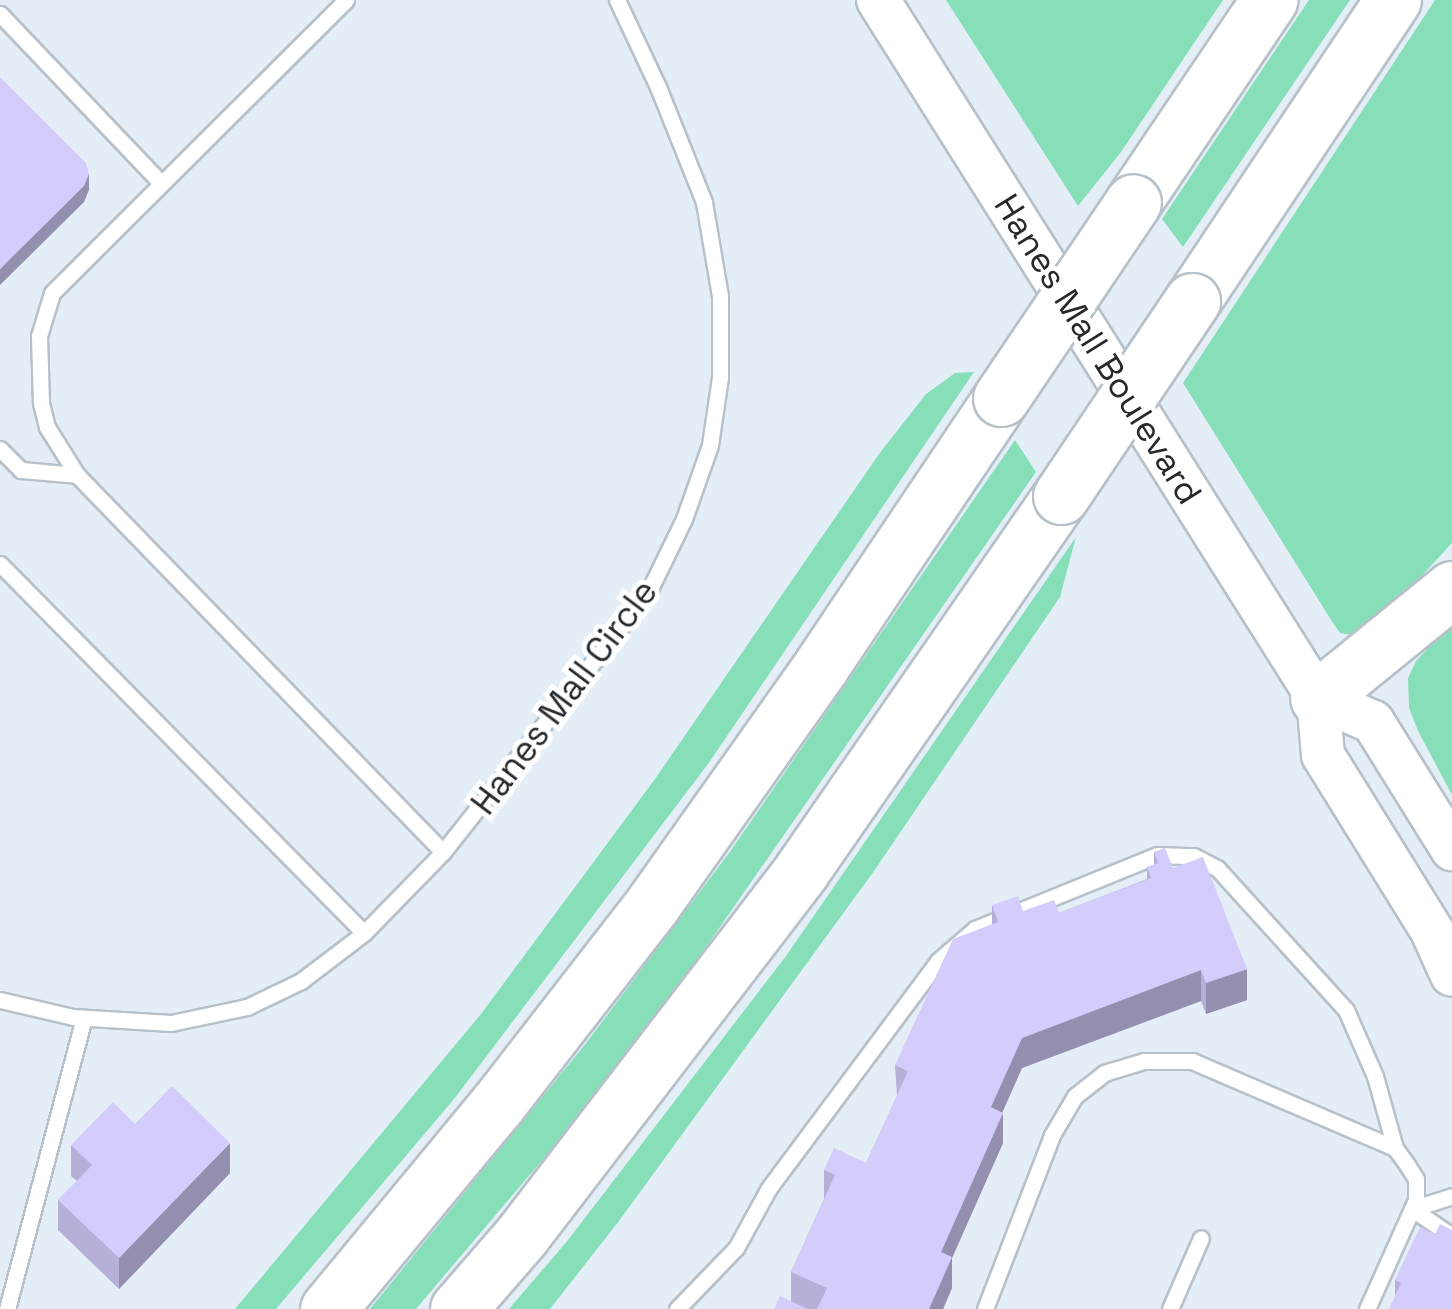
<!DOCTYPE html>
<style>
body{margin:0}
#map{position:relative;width:1452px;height:1309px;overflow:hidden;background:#e4eef7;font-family:"Space Grotesk",sans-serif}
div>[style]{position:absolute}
.green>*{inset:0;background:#87dfb9}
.roads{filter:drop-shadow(2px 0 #b7c1c9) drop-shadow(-2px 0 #b7c1c9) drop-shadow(0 2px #b7c1c9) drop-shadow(0 -2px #b7c1c9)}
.service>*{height:15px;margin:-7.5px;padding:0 7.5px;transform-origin:7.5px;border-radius:7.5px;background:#fff}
.secondary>*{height:42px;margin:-21px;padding:0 21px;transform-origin:21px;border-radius:21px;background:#fff}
.motorway>*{height:55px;margin:-27.5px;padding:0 27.5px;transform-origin:27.5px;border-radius:27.5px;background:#fff}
.bridges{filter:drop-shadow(2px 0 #b7c1c9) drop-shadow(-2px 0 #b7c1c9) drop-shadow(0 2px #b7c1c9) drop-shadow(0 -2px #b7c1c9)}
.motorway-bridge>*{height:55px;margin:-27.5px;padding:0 27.5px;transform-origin:27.5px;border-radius:27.5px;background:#fff}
.wall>*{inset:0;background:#b6afd7}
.shaded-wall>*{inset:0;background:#948faf}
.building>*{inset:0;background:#d4ccfa}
span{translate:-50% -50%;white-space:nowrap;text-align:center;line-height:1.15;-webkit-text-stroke:10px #fff;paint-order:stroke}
.street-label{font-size:35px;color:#25282c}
</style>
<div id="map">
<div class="green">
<i style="clip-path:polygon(946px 0,1223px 0,1121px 152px,1078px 206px)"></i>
<i style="clip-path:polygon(1309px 0,1350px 0,1183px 247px,1162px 219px)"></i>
<i style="clip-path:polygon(1435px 0,1452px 0,1452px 543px,1403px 596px,1351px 635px,1340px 633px,1333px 623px,1183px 383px)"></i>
<i style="clip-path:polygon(974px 372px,708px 764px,454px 1099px,276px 1309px,235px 1309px,481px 1014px,655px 779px,879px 454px,926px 394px,955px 373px)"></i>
<i style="clip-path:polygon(1015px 440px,1036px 472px,688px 973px,555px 1145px,416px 1309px,370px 1309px,587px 1042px,729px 853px)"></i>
<i style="clip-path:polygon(1076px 537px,1060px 597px,874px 871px,619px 1221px,550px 1309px,509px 1309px,568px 1240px,786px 956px)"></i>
<i style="clip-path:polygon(1452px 623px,1452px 795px,1418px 731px,1409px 708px,1408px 678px,1416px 661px)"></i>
</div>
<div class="roads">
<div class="service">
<i style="left:346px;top:0;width:415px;rotate:135.1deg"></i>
<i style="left:52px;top:293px;width:45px;rotate:106.8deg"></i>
<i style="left:39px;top:336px;width:67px;rotate:88.3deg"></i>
<i style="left:41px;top:403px;width:25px;rotate:76deg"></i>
<i style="left:47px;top:427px;width:57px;rotate:58deg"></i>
<i style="left:77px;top:475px;width:525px;rotate:45.85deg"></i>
<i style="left:0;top:14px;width:232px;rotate:46.4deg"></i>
<i style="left:0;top:449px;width:30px;rotate:45deg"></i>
<i style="left:21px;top:470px;width:56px;rotate:5.1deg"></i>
<i style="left:0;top:564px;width:518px;rotate:45.39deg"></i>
<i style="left:0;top:1000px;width:75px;rotate:13.1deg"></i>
<i style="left:73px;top:1017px;width:98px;rotate:3.5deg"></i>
<i style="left:171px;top:1023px;width:78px;rotate:-11.9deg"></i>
<i style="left:247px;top:1007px;width:60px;rotate:-25.7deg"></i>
<i style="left:301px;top:981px;width:79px;rotate:-37.3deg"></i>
<i style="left:364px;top:933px;width:113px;rotate:-45.7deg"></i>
<i style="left:443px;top:852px;width:333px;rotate:-51.7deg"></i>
<i style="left:649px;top:591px;width:80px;rotate:-64.1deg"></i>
<i style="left:684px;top:519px;width:78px;rotate:-70.6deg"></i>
<i style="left:710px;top:445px;width:69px;rotate:-81.6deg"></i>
<i style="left:720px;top:377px;width:81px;rotate:-90deg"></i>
<i style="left:720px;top:296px;width:95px;rotate:-99.7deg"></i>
<i style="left:704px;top:202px;width:124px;rotate:-111.8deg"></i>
<i style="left:658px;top:87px;width:96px;rotate:-115.2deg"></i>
<i style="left:1412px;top:1209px;width:48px;rotate:34deg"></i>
<i style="left:1412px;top:1209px;width:42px;rotate:-18deg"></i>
<i style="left:7px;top:1309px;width:301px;rotate:-75.2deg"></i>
<i style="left:677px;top:1309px;width:85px;rotate:-46deg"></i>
<i style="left:736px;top:1248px;width:68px;rotate:-61.2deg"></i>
<i style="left:769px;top:1188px;width:283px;rotate:-53.3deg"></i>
<i style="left:938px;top:961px;width:49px;rotate:-40.9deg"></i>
<i style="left:975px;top:929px;width:196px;rotate:-22.1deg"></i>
<i style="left:1157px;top:855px;width:37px;rotate:2deg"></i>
<i style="left:1194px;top:856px;width:27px;rotate:28deg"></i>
<i style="left:1218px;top:869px;width:190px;rotate:47.8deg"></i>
<i style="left:1346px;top:1010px;width:72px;rotate:66.3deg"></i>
<i style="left:1375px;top:1076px;width:75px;rotate:74.5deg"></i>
<i style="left:985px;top:1309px;width:186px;rotate:-68.9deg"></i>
<i style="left:1052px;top:1135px;width:45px;rotate:-59.5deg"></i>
<i style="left:1075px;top:1096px;width:37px;rotate:-38deg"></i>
<i style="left:1104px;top:1073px;width:42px;rotate:-16.7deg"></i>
<i style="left:1144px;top:1061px;width:48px"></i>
<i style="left:1192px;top:1061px;width:221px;rotate:23.2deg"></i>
<i style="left:1395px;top:1148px;width:19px;rotate:54deg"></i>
<i style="left:1406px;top:1163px;width:19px;rotate:58deg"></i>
<i style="left:1416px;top:1179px;width:21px;rotate:90deg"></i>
<i style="left:1416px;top:1200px;width:120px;rotate:114.2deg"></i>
<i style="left:1170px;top:1309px;width:77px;rotate:-66.4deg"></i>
</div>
<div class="secondary">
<i style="left:878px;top:0;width:825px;rotate:57.77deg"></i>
<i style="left:1318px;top:698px;width:57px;rotate:85deg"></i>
<i style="left:1323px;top:755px;width:207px;rotate:58.2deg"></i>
<i style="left:1432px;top:931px;width:48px;rotate:65.6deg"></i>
<i style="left:1318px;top:698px;width:60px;rotate:23.6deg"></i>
<i style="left:1373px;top:722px;width:150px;rotate:58.1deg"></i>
</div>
<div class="motorway">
<i style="left:1133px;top:202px;width:244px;rotate:-56deg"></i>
<i style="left:1192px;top:301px;width:362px;rotate:-56.3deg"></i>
<i style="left:1318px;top:698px;width:173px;rotate:-39.1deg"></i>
<i style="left:328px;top:1309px;width:265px;rotate:-50.4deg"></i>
<i style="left:497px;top:1105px;width:253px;rotate:-52.2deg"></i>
<i style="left:652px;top:905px;width:293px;rotate:-54.7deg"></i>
<i style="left:821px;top:666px;width:323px;rotate:-56.1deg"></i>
<i style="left:458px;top:1309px;width:98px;rotate:-49.1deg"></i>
<i style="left:522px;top:1235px;width:459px;rotate:-52.5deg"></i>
<i style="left:801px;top:871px;width:456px;rotate:-55.3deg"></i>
</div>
</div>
<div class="bridges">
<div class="motorway-bridge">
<i style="left:1001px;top:398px;width:236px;rotate:-56deg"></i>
<i style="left:1061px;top:496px;width:235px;rotate:-56.1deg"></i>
</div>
</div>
<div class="wall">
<i style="clip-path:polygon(1154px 852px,1173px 868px,1247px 1000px,1206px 1014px,1201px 1001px,1022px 1068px,1002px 1112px,1003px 1143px,952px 1257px,952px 1288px,943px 1309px,774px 1309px,791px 1301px,791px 1272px,824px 1199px,824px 1170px,866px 1163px,897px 1096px,895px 1065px,992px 924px,992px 905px,1023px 911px,1059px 913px,1147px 879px,1147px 867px,1154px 865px)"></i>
<i style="clip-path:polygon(135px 1124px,230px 1173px,119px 1289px,58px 1230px,58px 1200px,77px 1181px,71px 1176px,71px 1145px)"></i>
<i style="clip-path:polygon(1452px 1230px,1395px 1296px,1395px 1280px,1435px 1234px)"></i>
</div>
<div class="shaded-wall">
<i style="clip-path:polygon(89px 174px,89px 190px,84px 202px,0 285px,0 269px)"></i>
<i style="clip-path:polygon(1247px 969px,1247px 1000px,1206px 1014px,1206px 983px)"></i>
<i style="clip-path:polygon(1201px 970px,1201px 1001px,1022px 1068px,991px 1138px,991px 1107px,1022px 1038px)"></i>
<i style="clip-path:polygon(1003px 1113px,1003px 1143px,941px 1283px,941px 1252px)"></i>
<i style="clip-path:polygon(230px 1143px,230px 1173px,119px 1289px,119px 1258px)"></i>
<i style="clip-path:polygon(952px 1257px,952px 1288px,943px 1309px,929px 1309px)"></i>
</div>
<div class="building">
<i style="clip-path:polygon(0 77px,86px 163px,89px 174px,84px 186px,0 269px)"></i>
<i style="clip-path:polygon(1165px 848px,1173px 868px,1203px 857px,1247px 969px,1206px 983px,1201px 970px,1022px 1038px,991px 1107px,1003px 1113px,941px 1252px,952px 1257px,929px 1309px,817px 1309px,827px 1288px,791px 1272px,835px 1175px,824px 1170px,834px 1148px,866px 1163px,908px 1071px,895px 1065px,953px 939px,998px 922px,992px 905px,1018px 896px,1023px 911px,1054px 900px,1059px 913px,1151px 878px,1147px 867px,1158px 863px,1154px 852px)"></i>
<i style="clip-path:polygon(172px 1086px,230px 1143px,119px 1258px,58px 1200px,92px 1165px,71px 1145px,113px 1102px,135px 1124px)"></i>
<i style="clip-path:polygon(1440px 1224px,1452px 1230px,1452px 1309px,1389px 1309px,1401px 1283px,1395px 1280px,1420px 1227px,1435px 1234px)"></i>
<i style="clip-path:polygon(780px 1296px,808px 1309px,774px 1309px)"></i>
</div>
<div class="street-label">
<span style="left:1098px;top:349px;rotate:58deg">Hanes Mall Boulevard</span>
<span style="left:564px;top:697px;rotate:-53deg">Hanes Mall Circle</span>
</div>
</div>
